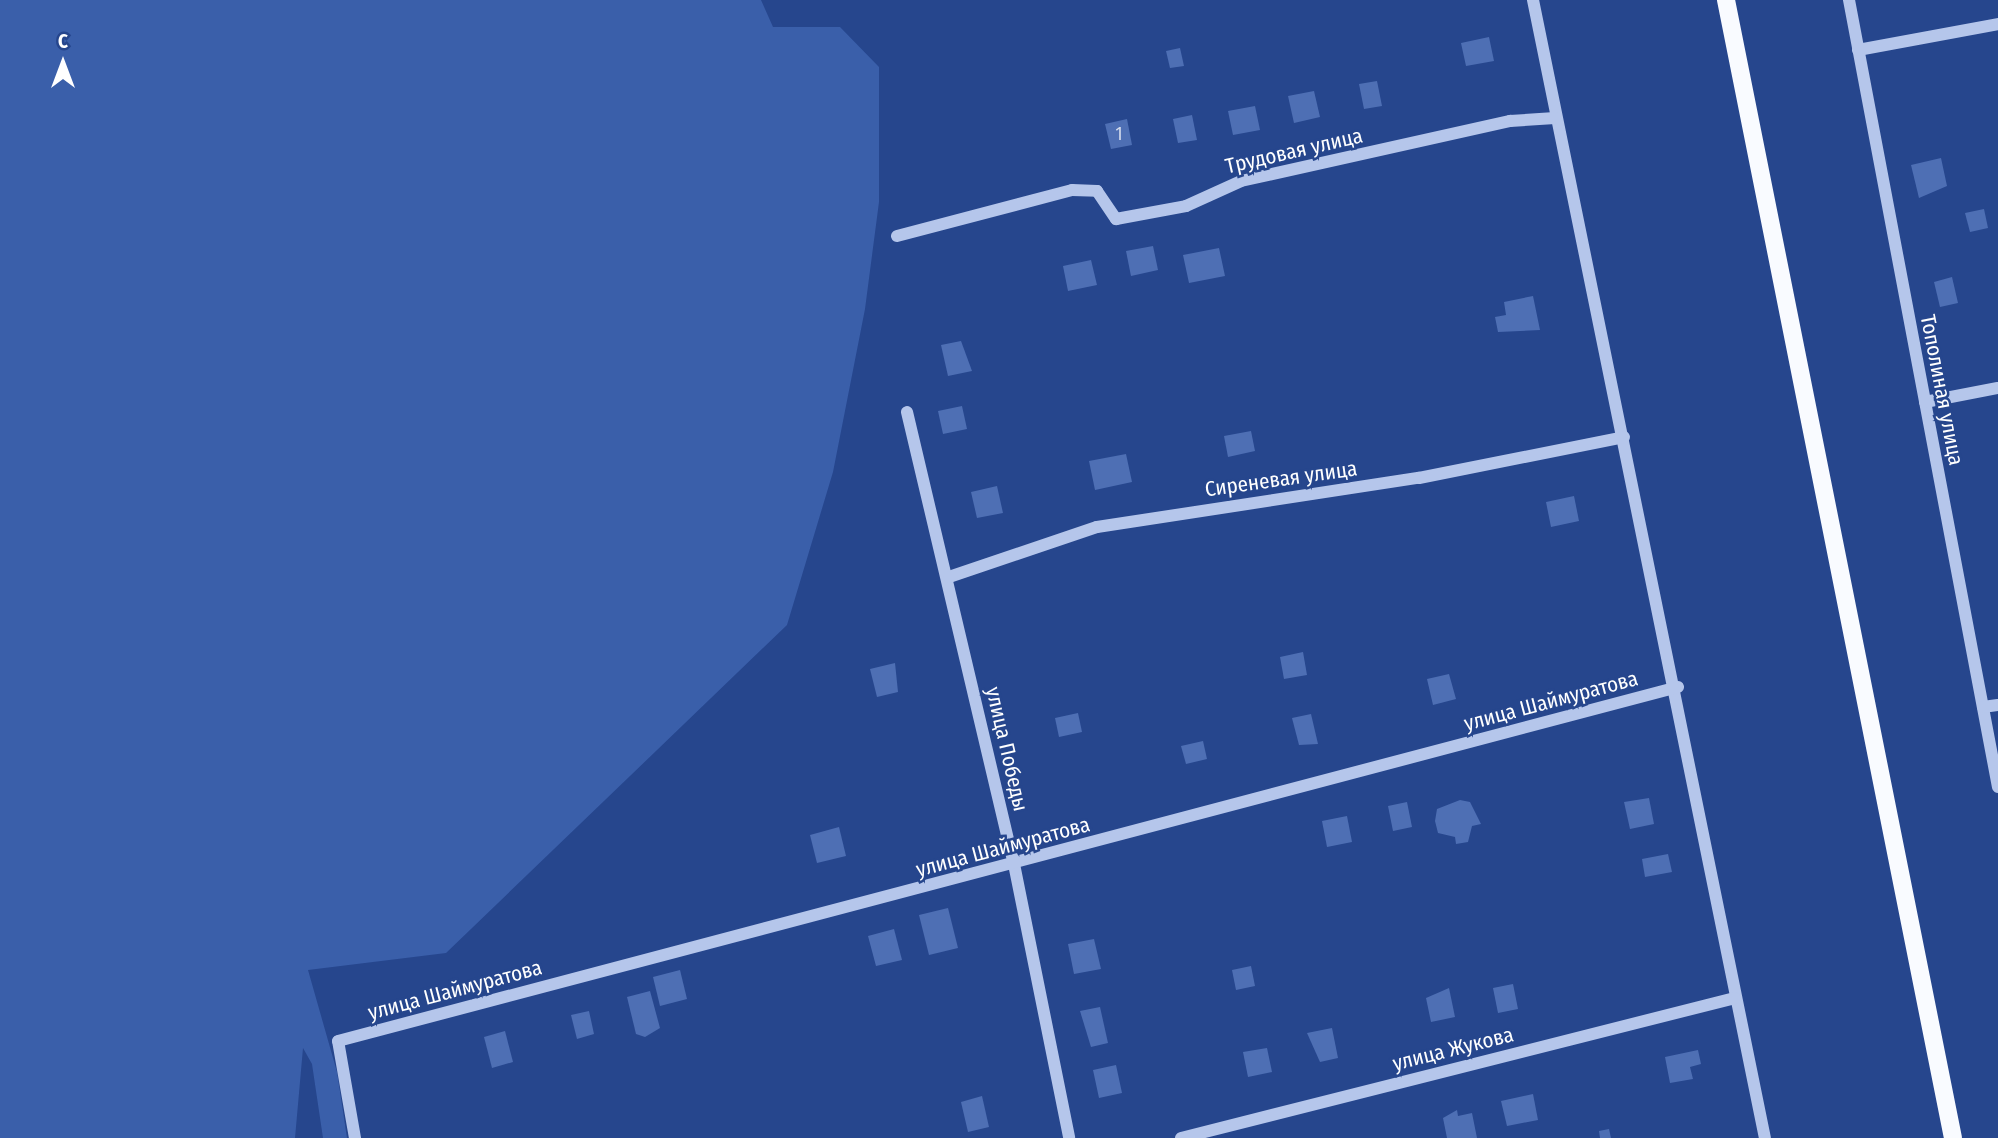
<!DOCTYPE html>
<meta charset="utf-8">
<style>
body{margin:0}
#map{position:relative;width:1998px;height:1138px;overflow:hidden;background:#26468d;font-family:"Fira Sans Condensed",sans-serif}
div>[style]{position:absolute}
.green>*{inset:0;background:#3a5faa}
.building>*{inset:0;background:#4e6fb4}
.minor>*{height:12px;margin:-6px;padding:0 6px;transform-origin:6px;border-radius:6px;background:#b5c6eb}
.major>*{height:18px;margin:-9px;padding:0 9px;transform-origin:9px;border-radius:9px;background:#f9fbff}
span{translate:-50% -50%;white-space:nowrap;text-align:center;line-height:1.15;-webkit-text-stroke:5px #26468d;paint-order:stroke}
.number-label{font-size:18px;color:#d3dbec}
.number-label span{-webkit-text-stroke-width:0}
.street-label{font-size:21px;color:#fff}
.north{position:absolute;left:28px;top:28px;width:70px;height:70px;-webkit-text-stroke:5px #26468d;paint-order:stroke;rotate:0deg;font-size:19px;font-weight:700;line-height:28px;text-align:center;color:#fff}
.north::after{content:'';display:block;margin:auto;width:24px;height:32px;background:#fff;clip-path:polygon(50% 0,100% 100%,50% 72%,0 100%)}
</style>
<div id="map">
<div class="green">
<i style="clip-path:polygon(0 0,761px 0,773px 27px,840px 27px,879px 67px,879px 202px,865px 309px,833px 472px,787px 625px,446px 953px,308px 970px,337px 1072px,347px 1138px,323px 1138px,312px 1064px,303px 1048px,295px 1138px,0 1138px)"></i>
</div>
<div class="building">
<i style="clip-path:polygon(1489px 37px,1494px 61px,1466px 66px,1461px 43px)"></i>
<i style="clip-path:polygon(1180px 48px,1184px 66px,1170px 68px,1166px 51px)"></i>
<i style="clip-path:polygon(1377px 81px,1382px 106px,1364px 109px,1359px 84px)"></i>
<i style="clip-path:polygon(1314px 91px,1320px 117px,1294px 123px,1288px 96px)"></i>
<i style="clip-path:polygon(1255px 106px,1260px 130px,1233px 135px,1228px 111px)"></i>
<i style="clip-path:polygon(1192px 115px,1197px 140px,1178px 143px,1173px 119px)"></i>
<i style="clip-path:polygon(1127px 119px,1132px 145px,1111px 149px,1105px 124px)"></i>
<i style="clip-path:polygon(1941px 158px,1947px 186px,1919px 198px,1911px 165px)"></i>
<i style="clip-path:polygon(1984px 209px,1988px 228px,1970px 232px,1965px 213px)"></i>
<i style="clip-path:polygon(1153px 246px,1158px 270px,1131px 276px,1126px 251px)"></i>
<i style="clip-path:polygon(1219px 248px,1225px 276px,1189px 283px,1183px 255px)"></i>
<i style="clip-path:polygon(1091px 260px,1097px 285px,1068px 291px,1063px 266px)"></i>
<i style="clip-path:polygon(1952px 277px,1958px 303px,1940px 307px,1934px 282px)"></i>
<i style="clip-path:polygon(1533px 296px,1540px 330px,1498px 332px,1495px 317px,1506px 315px,1504px 302px)"></i>
<i style="clip-path:polygon(961px 341px,972px 371px,948px 376px,941px 345px)"></i>
<i style="clip-path:polygon(962px 406px,967px 429px,943px 434px,938px 411px)"></i>
<i style="clip-path:polygon(1251px 431px,1255px 451px,1228px 457px,1224px 436px)"></i>
<i style="clip-path:polygon(1126px 454px,1132px 482px,1095px 490px,1089px 461px)"></i>
<i style="clip-path:polygon(997px 486px,1003px 513px,977px 518px,971px 492px)"></i>
<i style="clip-path:polygon(1574px 496px,1579px 521px,1551px 527px,1546px 502px)"></i>
<i style="clip-path:polygon(1303px 652px,1307px 675px,1284px 679px,1280px 657px)"></i>
<i style="clip-path:polygon(895px 663px,898px 692px,877px 697px,870px 669px)"></i>
<i style="clip-path:polygon(1449px 674px,1456px 699px,1433px 705px,1427px 679px)"></i>
<i style="clip-path:polygon(1078px 713px,1082px 732px,1059px 737px,1055px 718px)"></i>
<i style="clip-path:polygon(1311px 714px,1318px 744px,1299px 745px,1292px 718px)"></i>
<i style="clip-path:polygon(1203px 741px,1207px 759px,1186px 764px,1181px 746px)"></i>
<i style="clip-path:polygon(1649px 798px,1654px 824px,1630px 829px,1624px 802px)"></i>
<i style="clip-path:polygon(1460px 800px,1470px 802px,1481px 824px,1472px 826px,1468px 842px,1456px 844px,1455px 837px,1438px 833px,1435px 821px,1437px 809px)"></i>
<i style="clip-path:polygon(1407px 802px,1412px 827px,1393px 831px,1388px 806px)"></i>
<i style="clip-path:polygon(1347px 816px,1352px 842px,1327px 847px,1322px 821px)"></i>
<i style="clip-path:polygon(839px 827px,846px 856px,817px 863px,810px 835px)"></i>
<i style="clip-path:polygon(1668px 854px,1672px 872px,1645px 877px,1642px 859px)"></i>
<i style="clip-path:polygon(948px 908px,958px 948px,929px 955px,919px 915px)"></i>
<i style="clip-path:polygon(894px 929px,902px 960px,876px 966px,868px 936px)"></i>
<i style="clip-path:polygon(1094px 939px,1101px 969px,1074px 974px,1068px 944px)"></i>
<i style="clip-path:polygon(1251px 966px,1255px 986px,1236px 990px,1232px 970px)"></i>
<i style="clip-path:polygon(680px 970px,687px 999px,660px 1006px,653px 977px)"></i>
<i style="clip-path:polygon(1513px 984px,1518px 1009px,1498px 1013px,1493px 988px)"></i>
<i style="clip-path:polygon(1449px 988px,1455px 1017px,1431px 1022px,1426px 998px)"></i>
<i style="clip-path:polygon(650px 991px,660px 1028px,645px 1037px,636px 1034px,627px 997px)"></i>
<i style="clip-path:polygon(1100px 1007px,1108px 1043px,1091px 1047px,1080px 1011px)"></i>
<i style="clip-path:polygon(589px 1011px,594px 1034px,577px 1039px,571px 1015px)"></i>
<i style="clip-path:polygon(1332px 1028px,1338px 1058px,1320px 1062px,1307px 1033px)"></i>
<i style="clip-path:polygon(505px 1031px,513px 1062px,492px 1068px,484px 1037px)"></i>
<i style="clip-path:polygon(1267px 1048px,1272px 1072px,1248px 1077px,1243px 1052px)"></i>
<i style="clip-path:polygon(1698px 1050px,1701px 1064px,1690px 1067px,1693px 1079px,1670px 1083px,1665px 1057px)"></i>
<i style="clip-path:polygon(1116px 1065px,1122px 1093px,1099px 1098px,1093px 1070px)"></i>
<i style="clip-path:polygon(1533px 1094px,1538px 1120px,1507px 1126px,1501px 1101px)"></i>
<i style="clip-path:polygon(982px 1096px,989px 1127px,968px 1132px,961px 1102px)"></i>
<i style="clip-path:polygon(1457px 1110px,1458px 1116px,1472px 1113px,1477px 1138px,1447px 1138px,1443px 1118px)"></i>
<i style="clip-path:polygon(1609px 1129px,1611px 1138px,1600px 1138px,1599px 1131px)"></i>
</div>
<div class="minor">
<i style="left:1533px;top:0;width:1161px;rotate:78.48deg"></i>
<i style="left:1849px;top:0;width:801px;rotate:79.28deg"></i>
<i style="left:1858px;top:50px;width:142px;rotate:-10.5deg"></i>
<i style="left:897px;top:236px;width:181px;rotate:-14.7deg"></i>
<i style="left:1072px;top:190px;width:25px;rotate:2deg"></i>
<i style="left:1097px;top:191px;width:34px;rotate:56deg"></i>
<i style="left:1116px;top:219px;width:71px;rotate:-10.5deg"></i>
<i style="left:1186px;top:206px;width:60px;rotate:-24.4deg"></i>
<i style="left:1241px;top:181px;width:276px;rotate:-12.6deg"></i>
<i style="left:1510px;top:121px;width:45px;rotate:-3.8deg"></i>
<i style="left:1925px;top:402px;width:74px;rotate:-10.9deg"></i>
<i style="left:907px;top:412px;width:464px;rotate:76.7deg"></i>
<i style="left:1014px;top:864px;width:279px;rotate:78.6deg"></i>
<i style="left:949px;top:577px;width:156px;rotate:-18.7deg"></i>
<i style="left:1097px;top:527px;width:326px;rotate:-8.7deg"></i>
<i style="left:1419px;top:478px;width:209px;rotate:-11.3deg"></i>
<i style="left:1983px;top:707px;width:15px;rotate:-8deg"></i>
<i style="left:355px;top:1138px;width:98px;rotate:-99.9deg"></i>
<i style="left:338px;top:1041px;width:1386px;rotate:-14.8deg"></i>
<i style="left:1181px;top:1138px;width:571px;rotate:-14.18deg"></i>
</div>
<div class="major">
<i style="left:1726px;top:0;width:1160px;rotate:78.72deg"></i>
</div>
<div class="number-label">
<span style="left:1119px;top:134px">1</span>
</div>
<div class="street-label">
<span style="left:1294px;top:151px;rotate:-13deg">Трудовая улица</span>
<span style="left:1942px;top:390px;rotate:79deg">Тополиная улица</span>
<span style="left:1281px;top:479px;rotate:-8deg">Сиреневая улица</span>
<span style="left:1551px;top:701px;rotate:-15deg">улица Шаймуратова</span>
<span style="left:1007px;top:749px;rotate:77deg">улица Победы</span>
<span style="left:1003px;top:847px;rotate:-15deg">улица Шаймуратова</span>
<span style="left:455px;top:990px;rotate:-15deg">улица Шаймуратова</span>
<span style="left:1453px;top:1049px;rotate:-14deg">улица Жукова</span>
</div>
<div class="north">С</div>
</div>
